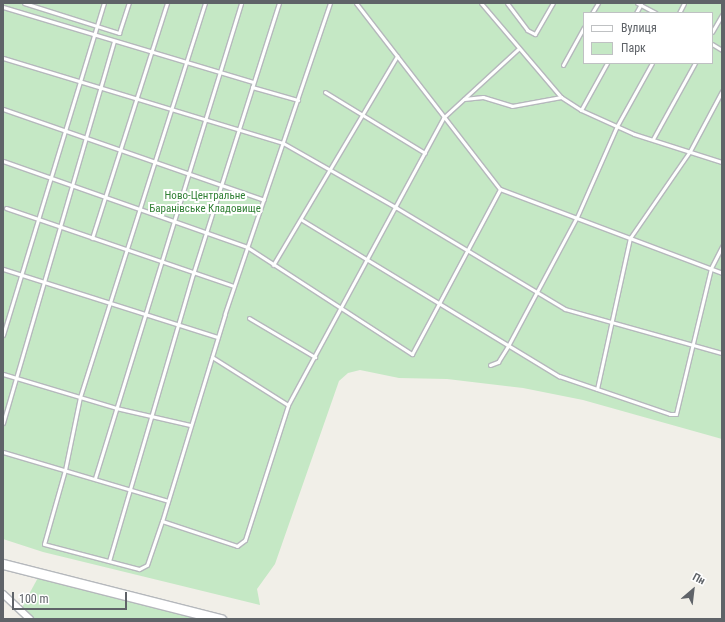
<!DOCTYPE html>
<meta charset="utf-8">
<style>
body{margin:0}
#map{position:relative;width:725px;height:622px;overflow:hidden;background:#f1efe8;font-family:"Roboto Condensed",sans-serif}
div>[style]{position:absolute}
.green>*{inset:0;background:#c5e8c5}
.roads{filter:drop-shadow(1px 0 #b5b8bc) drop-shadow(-1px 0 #b5b8bc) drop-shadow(0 1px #b5b8bc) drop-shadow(0 -1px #b5b8bc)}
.lane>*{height:3px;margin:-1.5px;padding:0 1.5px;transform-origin:1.5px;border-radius:1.5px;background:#fff}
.street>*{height:6px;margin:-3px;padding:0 3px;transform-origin:3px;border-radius:3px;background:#fff}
.secondary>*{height:9px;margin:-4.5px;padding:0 4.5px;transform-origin:4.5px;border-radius:4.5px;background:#fff}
span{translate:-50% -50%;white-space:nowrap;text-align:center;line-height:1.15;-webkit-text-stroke:4px #fff;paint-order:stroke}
.park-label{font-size:11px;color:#348238}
.frame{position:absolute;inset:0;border:4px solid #5f6368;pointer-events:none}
.legend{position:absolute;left:583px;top:12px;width:130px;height:52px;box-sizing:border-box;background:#fff;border:1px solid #bfc1c3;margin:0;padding:5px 7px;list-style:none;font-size:12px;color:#5f6368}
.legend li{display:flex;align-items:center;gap:8px;height:20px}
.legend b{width:20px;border:1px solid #bfc1c3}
.north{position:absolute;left:673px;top:570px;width:40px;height:40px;-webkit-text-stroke:3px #fff;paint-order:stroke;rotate:28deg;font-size:11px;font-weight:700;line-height:16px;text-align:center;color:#5f6368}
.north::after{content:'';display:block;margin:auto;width:14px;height:18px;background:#5f6368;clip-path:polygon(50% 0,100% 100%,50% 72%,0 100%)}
.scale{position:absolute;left:12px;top:592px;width:115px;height:18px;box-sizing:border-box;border:2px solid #5f6368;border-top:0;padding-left:5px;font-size:12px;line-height:14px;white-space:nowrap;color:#5f6368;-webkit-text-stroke:3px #fff;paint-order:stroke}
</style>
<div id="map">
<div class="green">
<i style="clip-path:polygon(evenodd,3px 3px,722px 3px,722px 439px,583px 400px,523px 388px,447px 379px,399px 378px,360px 370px,348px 373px,339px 381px,275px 564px,257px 589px,260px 605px,43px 552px,3px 539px,3px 3px,584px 13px,712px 13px,712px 63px,584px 63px,584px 13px)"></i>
<i style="clip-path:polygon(40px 574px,221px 619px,30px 619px,21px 609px)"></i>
</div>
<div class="roads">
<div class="lane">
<i style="left:24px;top:3px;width:100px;rotate:17.5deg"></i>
<i style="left:119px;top:33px;width:32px;rotate:-72deg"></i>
<i style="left:330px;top:3px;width:328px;rotate:108.7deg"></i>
<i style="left:225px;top:314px;width:216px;rotate:106.9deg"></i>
<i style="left:162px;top:521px;width:79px;rotate:18.4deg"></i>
<i style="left:237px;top:546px;width:10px;rotate:-37deg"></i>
<i style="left:245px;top:540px;width:142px;rotate:-72.3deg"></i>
<i style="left:288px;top:405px;width:326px;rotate:-61.6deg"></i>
<i style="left:443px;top:118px;width:103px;rotate:-42.6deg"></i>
<i style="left:356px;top:3px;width:235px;rotate:52.3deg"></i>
<i style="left:500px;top:189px;width:237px;rotate:20.7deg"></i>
<i style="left:481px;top:3px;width:123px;rotate:49.6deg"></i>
<i style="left:561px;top:97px;width:24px;rotate:33deg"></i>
<i style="left:581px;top:110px;width:58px;rotate:24.4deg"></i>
<i style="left:634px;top:134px;width:92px;rotate:17.7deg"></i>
<i style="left:507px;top:3px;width:34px;rotate:53deg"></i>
<i style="left:527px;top:30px;width:9px;rotate:27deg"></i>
<i style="left:535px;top:34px;width:36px;rotate:-60deg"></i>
<i style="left:637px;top:3px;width:21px;rotate:28deg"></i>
<i style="left:3px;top:7px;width:261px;rotate:16.7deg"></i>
<i style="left:592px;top:13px;width:12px;rotate:-59deg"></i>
<i style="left:636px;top:13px;width:10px;rotate:-61deg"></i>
<i style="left:679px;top:13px;width:11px;rotate:-63deg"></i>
<i style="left:712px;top:32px;width:20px;rotate:-60deg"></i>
<i style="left:712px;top:44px;width:12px;rotate:31deg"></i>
<i style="left:3px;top:58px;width:293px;rotate:16.9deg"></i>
<i style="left:283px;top:143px;width:131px;rotate:29.7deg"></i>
<i style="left:397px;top:208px;width:196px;rotate:31deg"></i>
<i style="left:565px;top:309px;width:163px;rotate:15.7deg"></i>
<i style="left:563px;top:65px;width:43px;rotate:-61.1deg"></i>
<i style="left:252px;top:87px;width:48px;rotate:15.8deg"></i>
<i style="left:325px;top:92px;width:117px;rotate:31.4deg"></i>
<i style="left:464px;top:99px;width:19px;rotate:-6deg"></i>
<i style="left:483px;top:97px;width:30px;rotate:17deg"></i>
<i style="left:512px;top:106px;width:50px;rotate:-10.4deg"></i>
<i style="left:3px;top:109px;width:276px;rotate:19.2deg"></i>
<i style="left:581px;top:110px;width:54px;rotate:-61deg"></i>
<i style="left:653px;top:139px;width:87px;rotate:-61.1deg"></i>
<i style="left:3px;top:161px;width:259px;rotate:19.4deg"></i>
<i style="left:247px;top:247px;width:197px;rotate:33deg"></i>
<i style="left:412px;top:354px;width:187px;rotate:-61.9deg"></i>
<i style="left:6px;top:208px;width:241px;rotate:18.9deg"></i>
<i style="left:302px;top:220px;width:301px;rotate:31.3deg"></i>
<i style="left:559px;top:376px;width:117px;rotate:18.9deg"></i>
<i style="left:670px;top:414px;width:6px"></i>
<i style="left:676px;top:414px;width:150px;rotate:-76.5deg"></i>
<i style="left:711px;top:268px;width:25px;rotate:-63deg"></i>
<i style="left:92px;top:238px;width:247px;rotate:-72.3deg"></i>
<i style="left:273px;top:265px;width:243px;rotate:-59.3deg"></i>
<i style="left:3px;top:269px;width:225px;rotate:17.6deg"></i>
<i style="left:249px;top:318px;width:77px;rotate:30.6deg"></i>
<i style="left:3px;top:335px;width:347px;rotate:-73.1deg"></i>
<i style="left:212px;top:357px;width:90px;rotate:32.3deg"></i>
<i style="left:490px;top:365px;width:9px;rotate:-21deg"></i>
<i style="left:498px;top:362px;width:19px;rotate:-58deg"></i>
<i style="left:508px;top:346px;width:146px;rotate:-61.9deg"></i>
<i style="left:577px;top:217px;width:99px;rotate:-66.3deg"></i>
<i style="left:617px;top:126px;width:72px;rotate:-60.9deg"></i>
<i style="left:3px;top:374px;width:118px;rotate:16.7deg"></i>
<i style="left:116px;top:408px;width:76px;rotate:12.9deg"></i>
<i style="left:597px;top:389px;width:155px;rotate:-77.7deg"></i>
<i style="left:630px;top:238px;width:106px;rotate:-55.4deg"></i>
<i style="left:690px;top:151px;width:68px;rotate:-61.9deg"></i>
<i style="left:3px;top:423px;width:397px;rotate:-73.8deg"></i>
<i style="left:3px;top:452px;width:172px;rotate:16.5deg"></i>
<i style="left:95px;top:478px;width:497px;rotate:-72.9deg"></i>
<i style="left:162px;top:521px;width:46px;rotate:108.8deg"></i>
<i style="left:147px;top:565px;width:9px;rotate:153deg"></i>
<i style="left:139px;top:569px;width:98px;rotate:-165.3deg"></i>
<i style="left:44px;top:544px;width:77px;rotate:-74.2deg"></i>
<i style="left:65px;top:470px;width:75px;rotate:-78.4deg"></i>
<i style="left:80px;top:397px;width:413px;rotate:-72.4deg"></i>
<i style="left:109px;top:561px;width:299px;rotate:-73.7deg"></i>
<i style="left:193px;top:274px;width:284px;rotate:-72.4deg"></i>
</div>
<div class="street">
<i style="left:3px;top:594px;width:37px;rotate:43deg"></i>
</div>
<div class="secondary">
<i style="left:3px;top:564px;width:225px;rotate:14.2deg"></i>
</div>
</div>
<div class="park-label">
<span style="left:205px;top:203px">Ново-Центральне<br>Баранівське Кладовище</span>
</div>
<div class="frame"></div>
<ul class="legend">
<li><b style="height:5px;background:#fff"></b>Вулиця</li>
<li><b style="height:11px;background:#c5e8c5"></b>Парк</li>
</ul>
<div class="north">Пн</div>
<div class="scale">100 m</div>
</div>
